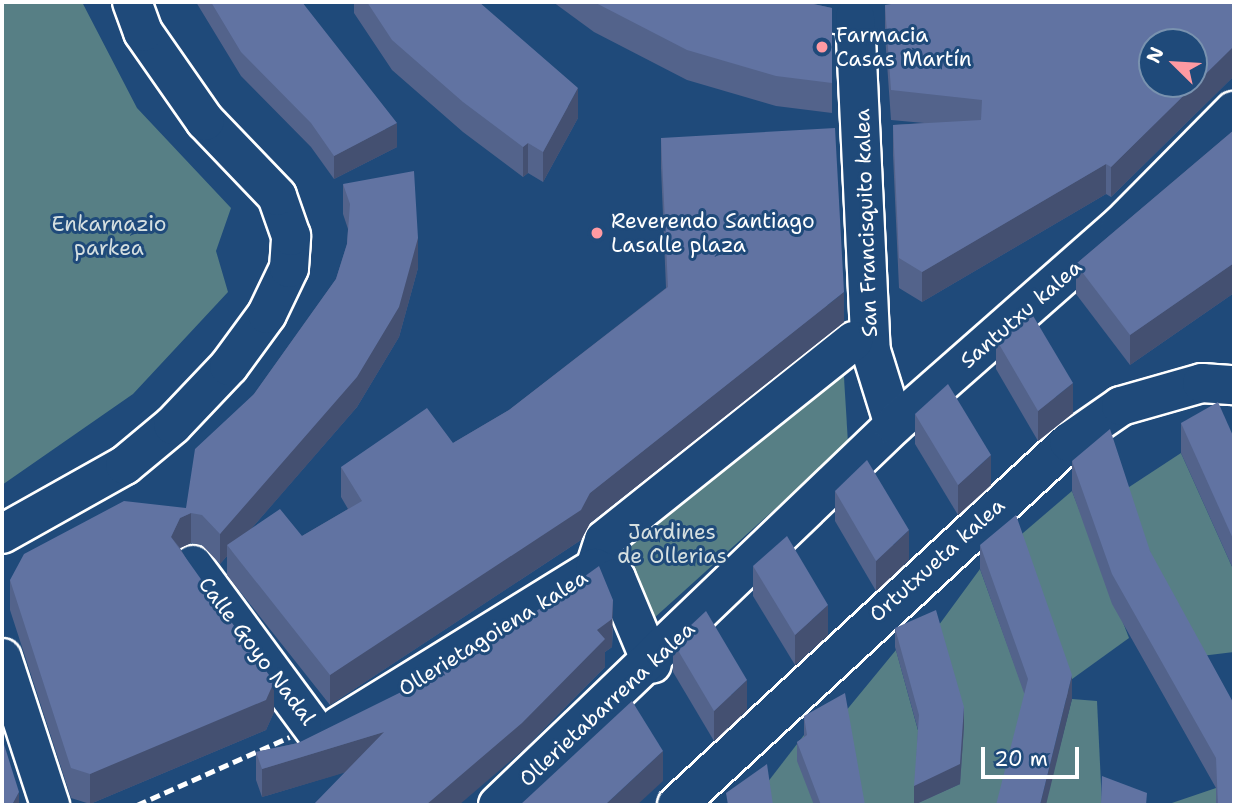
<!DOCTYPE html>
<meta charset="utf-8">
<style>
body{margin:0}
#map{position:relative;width:1236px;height:807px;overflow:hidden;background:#1f4a7a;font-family:"Shantell Sans",sans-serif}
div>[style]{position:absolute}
.green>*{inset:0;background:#577f85}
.roads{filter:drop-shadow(2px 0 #fff) drop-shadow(-2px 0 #fff) drop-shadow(0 2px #fff) drop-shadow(0 -2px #fff)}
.minor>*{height:38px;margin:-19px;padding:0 19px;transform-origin:19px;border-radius:19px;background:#1f4a7a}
.rail>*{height:5px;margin-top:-2.5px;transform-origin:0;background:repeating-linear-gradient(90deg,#fff 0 10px,transparent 0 15px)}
.wall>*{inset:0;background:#53638b}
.shaded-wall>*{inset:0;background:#445071}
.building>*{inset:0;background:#6173a2}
.dots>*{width:19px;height:19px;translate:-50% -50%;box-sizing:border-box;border:4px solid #1f4a7a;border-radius:50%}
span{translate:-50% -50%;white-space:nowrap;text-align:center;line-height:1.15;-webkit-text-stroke:6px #1f4a7a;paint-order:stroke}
.poi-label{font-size:21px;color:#fff}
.left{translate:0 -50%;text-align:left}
.street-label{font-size:21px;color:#fff}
.park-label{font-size:21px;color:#d5dfe0}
.frame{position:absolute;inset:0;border:4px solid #fff;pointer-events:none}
.north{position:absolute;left:1138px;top:28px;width:70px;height:70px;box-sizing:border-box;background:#1f4a7a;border:2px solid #7992af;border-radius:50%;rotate:294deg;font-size:19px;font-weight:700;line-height:28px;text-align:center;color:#fff}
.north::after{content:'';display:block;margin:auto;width:24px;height:32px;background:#ff9aa2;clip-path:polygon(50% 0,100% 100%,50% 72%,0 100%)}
.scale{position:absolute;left:981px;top:747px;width:98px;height:32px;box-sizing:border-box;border:4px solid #fff;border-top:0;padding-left:9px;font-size:21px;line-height:24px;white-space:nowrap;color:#fff;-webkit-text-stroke:5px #1f4a7a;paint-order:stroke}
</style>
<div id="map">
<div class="green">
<i style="clip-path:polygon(2px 2px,82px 2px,137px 108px,231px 208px,216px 251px,228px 292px,133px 394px,2px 485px)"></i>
<i style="clip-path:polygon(843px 361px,848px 443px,653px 619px,613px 536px)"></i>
<i style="clip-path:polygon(1181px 453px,1234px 571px,1234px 652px,1201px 656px,1120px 493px)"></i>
<i style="clip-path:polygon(1072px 491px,1129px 638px,1068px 682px,1016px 539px)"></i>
<i style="clip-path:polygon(980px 569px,1028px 702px,1002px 805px,862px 805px,845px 712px,896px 650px,919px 734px,914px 804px,960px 784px,936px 629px)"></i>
<i style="clip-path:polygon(1072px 699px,1097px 701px,1102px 805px,1045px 805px)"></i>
<i style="clip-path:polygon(804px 735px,816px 805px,770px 805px,767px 783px)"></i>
<i style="clip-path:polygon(1216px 788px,1216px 805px,1166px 805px)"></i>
</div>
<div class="roads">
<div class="minor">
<i style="left:758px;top:2px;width:98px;rotate:8.8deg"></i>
<i style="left:855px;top:17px;width:90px;rotate:-9.6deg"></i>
<i style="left:855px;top:17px;width:334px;rotate:87.3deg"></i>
<i style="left:871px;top:351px;width:77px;rotate:72.7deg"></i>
<i style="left:2px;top:534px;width:141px;rotate:-29.3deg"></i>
<i style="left:125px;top:465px;width:62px;rotate:-39.8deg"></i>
<i style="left:173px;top:425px;width:81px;rotate:-46.5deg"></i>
<i style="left:229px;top:366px;width:64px;rotate:-53.8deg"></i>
<i style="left:267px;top:314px;width:51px;rotate:-64.4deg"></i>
<i style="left:289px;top:268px;width:32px;rotate:-86deg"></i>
<i style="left:291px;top:236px;width:42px;rotate:-109.3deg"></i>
<i style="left:277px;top:196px;width:104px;rotate:-133.8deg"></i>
<i style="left:205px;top:121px;width:108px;rotate:-124.9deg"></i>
<i style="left:143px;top:32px;width:32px;rotate:-110deg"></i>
<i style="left:193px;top:565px;width:214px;rotate:53.6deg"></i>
<i style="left:595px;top:568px;width:29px;rotate:-72deg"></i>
<i style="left:604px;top:540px;width:319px;rotate:-38.6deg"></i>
<i style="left:2px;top:658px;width:155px;rotate:71.9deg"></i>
<i style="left:339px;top:726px;width:301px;rotate:-31.7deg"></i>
<i style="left:595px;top:568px;width:23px;rotate:25deg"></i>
<i style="left:616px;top:578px;width:93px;rotate:67.3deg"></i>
<i style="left:498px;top:805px;width:549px;rotate:-43.82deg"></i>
<i style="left:894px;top:425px;width:301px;rotate:-41.4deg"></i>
<i style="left:1120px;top:226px;width:162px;rotate:-45.3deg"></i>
<i style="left:677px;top:805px;width:534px;rotate:-42.8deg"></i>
<i style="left:1069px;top:442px;width:63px;rotate:-34.7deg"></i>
<i style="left:1121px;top:406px;width:84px;rotate:-15.9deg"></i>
<i style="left:1202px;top:383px;width:32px;rotate:4deg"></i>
</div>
</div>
<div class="rail">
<i style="left:137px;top:805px;width:167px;rotate:-24deg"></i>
</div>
<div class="wall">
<i style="clip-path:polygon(196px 2px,302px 2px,397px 147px,334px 179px,311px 147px,241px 76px)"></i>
<i style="clip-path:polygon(354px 2px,479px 2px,578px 118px,543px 182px,528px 173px,523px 177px,463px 132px,392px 70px,354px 13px)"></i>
<i style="clip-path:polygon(553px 2px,804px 2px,832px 8px,832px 113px,776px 106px,687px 80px,594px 32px)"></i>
<i style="clip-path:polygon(1234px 2px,1234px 76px,1111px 197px,1106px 194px,922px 302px,899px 288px,893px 155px,893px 125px,924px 123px,891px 120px,885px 35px,885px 5px)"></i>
<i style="clip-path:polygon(1234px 130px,1234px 293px,1130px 365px,1076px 294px,1076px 264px)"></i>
<i style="clip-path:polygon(661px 138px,844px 322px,590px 523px,581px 540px,330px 705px,227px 575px,227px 556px,220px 564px,202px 545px,191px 543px,180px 548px,274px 712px,266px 730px,90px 804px,71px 798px,10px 610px,10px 580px,186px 508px,254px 394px,336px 279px,347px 244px,348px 229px,343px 214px,343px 184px,418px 268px,399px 337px,357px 407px,251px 529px,302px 536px,348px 509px,341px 497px,341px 467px,453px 443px,509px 410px,666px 288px,661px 168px)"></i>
<i style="clip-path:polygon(996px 339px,1073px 413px,1038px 441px,996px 369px)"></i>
<i style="clip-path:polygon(915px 414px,991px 485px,958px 515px,915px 444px)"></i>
<i style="clip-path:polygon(1181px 423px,1234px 438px,1234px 571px,1181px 453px)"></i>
<i style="clip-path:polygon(1072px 461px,1150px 551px,1234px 805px,1216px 805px,1216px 788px,1112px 604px,1072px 491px)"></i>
<i style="clip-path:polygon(835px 491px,909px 560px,876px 591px,835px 521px)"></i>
<i style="clip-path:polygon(980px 545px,1072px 699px,1024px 693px,980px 569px)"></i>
<i style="clip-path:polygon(753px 566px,828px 635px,795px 665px,753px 596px)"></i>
<i style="clip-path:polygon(613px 628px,612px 647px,605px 652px,605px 667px,522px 751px,345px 772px,262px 797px,256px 780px,256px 752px,298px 743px)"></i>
<i style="clip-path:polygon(895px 628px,964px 726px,960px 784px,914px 805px,918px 730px,895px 647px)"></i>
<i style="clip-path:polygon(673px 642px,747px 710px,714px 741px,673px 672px)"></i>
<i style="clip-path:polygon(804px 716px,865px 805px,814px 805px,797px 761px,797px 742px,804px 737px)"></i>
</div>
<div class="shaded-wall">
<i style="clip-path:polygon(1234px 46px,1234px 76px,1111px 197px,1111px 167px)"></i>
<i style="clip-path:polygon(578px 88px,578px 118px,543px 182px,543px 152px)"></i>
<i style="clip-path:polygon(397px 123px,397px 147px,334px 179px,334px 156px)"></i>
<i style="clip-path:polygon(528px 143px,528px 173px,523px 177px,523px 147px)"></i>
<i style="clip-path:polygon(1106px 164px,1106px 194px,922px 302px,922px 272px)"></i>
<i style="clip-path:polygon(418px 238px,418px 268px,399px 337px,357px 407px,232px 551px,227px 545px,227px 556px,220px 564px,220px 534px)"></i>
<i style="clip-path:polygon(1234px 263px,1234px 293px,1130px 365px,1130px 335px)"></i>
<i style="clip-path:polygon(844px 292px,844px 322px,590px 523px,581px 540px,330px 705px,330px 675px,590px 493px)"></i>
<i style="clip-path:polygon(1073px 383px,1073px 413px,1038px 441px,1038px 411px)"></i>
<i style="clip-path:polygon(991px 455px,991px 485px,958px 515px,958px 485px)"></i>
<i style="clip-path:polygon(191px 513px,191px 543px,180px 548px,171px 537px,180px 518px)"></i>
<i style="clip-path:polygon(909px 530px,909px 560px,876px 591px,876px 561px)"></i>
<i style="clip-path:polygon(613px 600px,612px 647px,605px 652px,605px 667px,522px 751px,459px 805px,426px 805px,597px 630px)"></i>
<i style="clip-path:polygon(828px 605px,828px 635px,795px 665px,795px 635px)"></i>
<i style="clip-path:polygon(1072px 675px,1072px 699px,1046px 805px,1040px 805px)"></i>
<i style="clip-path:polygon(747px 680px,747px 710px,714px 741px,714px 711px)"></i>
<i style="clip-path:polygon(274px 682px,274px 712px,266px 730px,90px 804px,90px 774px)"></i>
<i style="clip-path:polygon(964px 707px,964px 726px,960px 784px,914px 805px,914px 786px)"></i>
<i style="clip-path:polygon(384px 732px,384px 761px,262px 797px,262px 769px)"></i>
<i style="clip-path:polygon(663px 751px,663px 781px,637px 805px,605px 805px)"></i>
<i style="clip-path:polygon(19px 792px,19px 805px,12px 805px)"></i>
</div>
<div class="building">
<i style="clip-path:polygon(211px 2px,302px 2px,397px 123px,334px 156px,311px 123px,241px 52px)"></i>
<i style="clip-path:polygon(367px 2px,479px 2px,578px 88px,543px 152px,528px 143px,523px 147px,463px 102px,392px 40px)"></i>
<i style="clip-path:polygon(594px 2px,804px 2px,832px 8px,832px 83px,776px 76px,687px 50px)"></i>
<i style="clip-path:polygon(evenodd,903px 2px,1234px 2px,1234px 46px,1111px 167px,1106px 164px,922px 272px,899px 258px,893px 125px,981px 120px,982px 100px,891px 90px,885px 5px,903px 2px,1152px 42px,1194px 42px,1194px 84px,1152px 84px,1152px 42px)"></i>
<i style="clip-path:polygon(835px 128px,844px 292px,590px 493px,581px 510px,330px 675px,227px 545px,280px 509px,302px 536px,362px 501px,341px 467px,427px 408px,453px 443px,509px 410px,668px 287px,661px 138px)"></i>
<i style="clip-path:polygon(1234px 130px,1234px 263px,1130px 335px,1076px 264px)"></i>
<i style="clip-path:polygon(414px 171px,418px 238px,399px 307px,357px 377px,220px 534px,202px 515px,191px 513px,180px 518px,171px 537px,274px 682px,266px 700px,90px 774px,71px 768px,10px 580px,24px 554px,124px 501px,186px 508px,195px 449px,254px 394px,336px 279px,347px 244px,350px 204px,343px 184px)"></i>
<i style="clip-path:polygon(1029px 309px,1073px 383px,1038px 411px,996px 339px)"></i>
<i style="clip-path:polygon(948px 384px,991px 455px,958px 485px,915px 414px)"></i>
<i style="clip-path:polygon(1218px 402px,1234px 438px,1234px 541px,1181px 423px)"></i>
<i style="clip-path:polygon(1110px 429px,1150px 551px,1234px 704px,1234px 805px,1218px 805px,1216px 758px,1112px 574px,1072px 461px)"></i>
<i style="clip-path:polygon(867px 460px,909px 530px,876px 561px,835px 491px)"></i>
<i style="clip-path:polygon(1016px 515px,1072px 675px,1040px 805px,996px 805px,1028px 679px,980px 545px)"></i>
<i style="clip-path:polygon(787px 536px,828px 605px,795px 635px,753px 566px)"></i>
<i style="clip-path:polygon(599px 566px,613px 600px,612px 619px,597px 630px,605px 639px,522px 723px,426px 805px,313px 805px,384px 732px,262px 769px,256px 752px,298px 743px,474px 656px)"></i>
<i style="clip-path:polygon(936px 610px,964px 707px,960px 764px,914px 786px,919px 715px,895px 628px)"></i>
<i style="clip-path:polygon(706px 611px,747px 680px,714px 711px,673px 642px)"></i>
<i style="clip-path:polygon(845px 693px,865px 805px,821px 805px,797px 742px,807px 735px,804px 716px)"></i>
<i style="clip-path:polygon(632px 701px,663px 751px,605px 805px,520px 805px)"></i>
<i style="clip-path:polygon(2px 738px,19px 792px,12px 805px,2px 805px)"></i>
<i style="clip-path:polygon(767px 764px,773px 805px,728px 805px,726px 793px)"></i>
<i style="clip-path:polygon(1102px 776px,1147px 793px,1146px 805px,1101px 805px)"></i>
</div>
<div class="dots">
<i style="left:822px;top:47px;background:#ff9aa2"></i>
<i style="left:597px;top:233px;background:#ff9aa2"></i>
</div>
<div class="poi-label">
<span class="left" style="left:836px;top:47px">Farmacia<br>Casas Martín</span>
<span class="left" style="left:611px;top:233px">Reverendo Santiago<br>Lasalle plaza</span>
</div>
<div class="street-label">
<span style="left:866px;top:223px;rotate:-92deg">San Francisquito kalea</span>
<span style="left:1021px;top:314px;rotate:-41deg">Santutxu kalea</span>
<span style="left:937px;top:560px;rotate:-42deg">Ortutxueta kalea</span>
<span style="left:493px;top:633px;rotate:-32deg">Ollerietagoiena kalea</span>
<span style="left:257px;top:651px;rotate:53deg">Calle Goyo Nadal</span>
<span style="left:607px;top:704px;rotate:-43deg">Ollerietabarrena kalea</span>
</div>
<div class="park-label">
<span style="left:109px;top:236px">Enkarnazio<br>parkea</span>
<span style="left:672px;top:544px">Jardines<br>de Ollerias</span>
</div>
<div class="frame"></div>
<div class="north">N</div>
<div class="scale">20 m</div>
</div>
